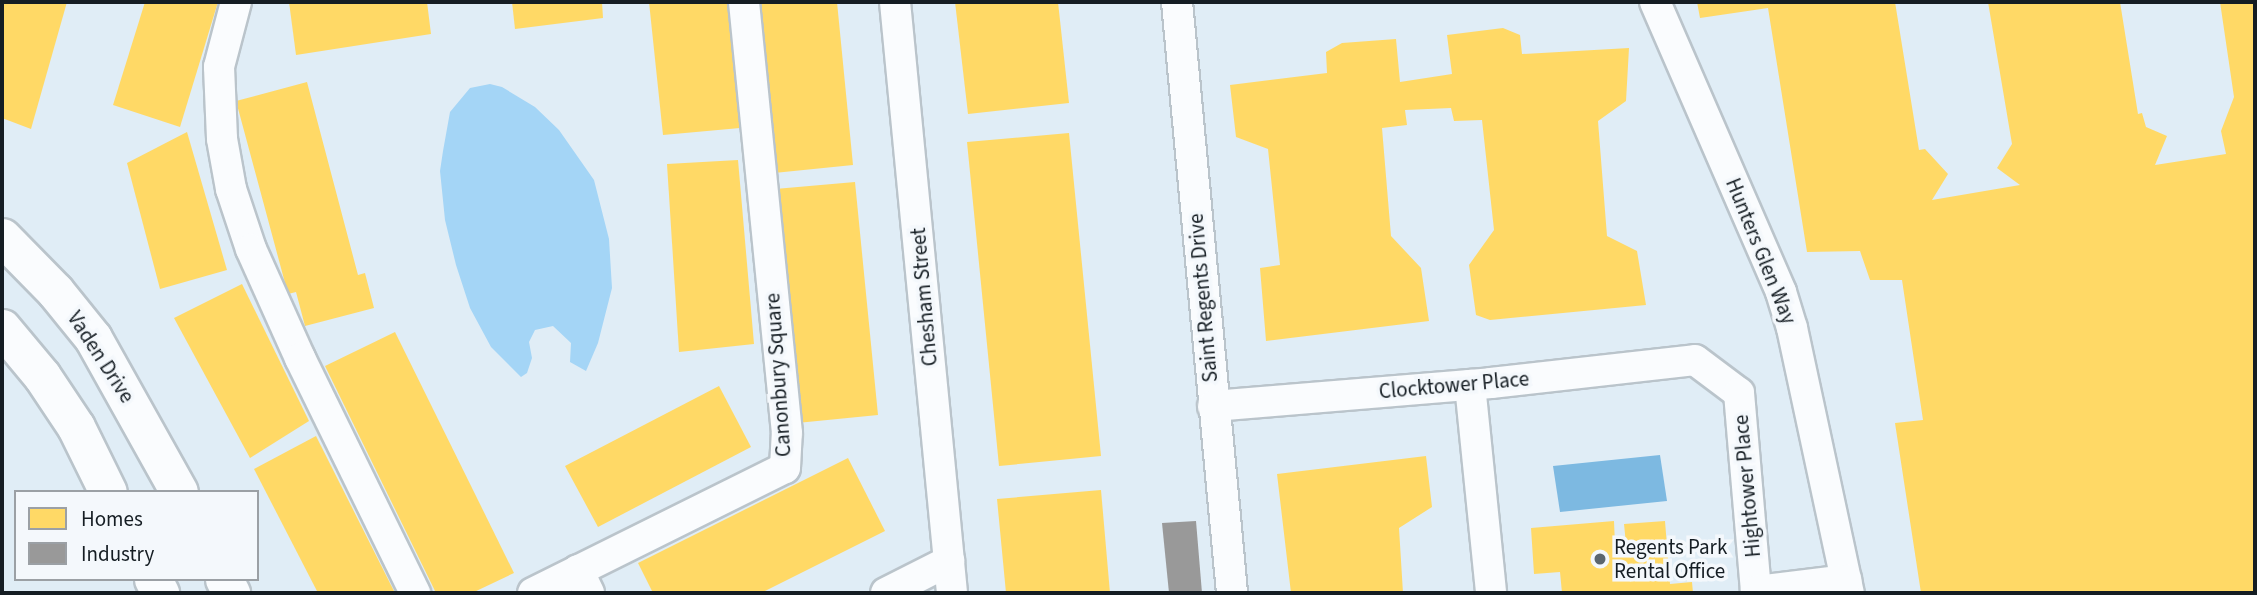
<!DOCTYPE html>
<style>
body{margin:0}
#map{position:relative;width:2257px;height:595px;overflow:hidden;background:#e0edf6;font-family:"Source Sans 3",sans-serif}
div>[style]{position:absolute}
.green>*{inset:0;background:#a4d5f6}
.water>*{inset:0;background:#7db9e1}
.homes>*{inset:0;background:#ffd966}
.industry>*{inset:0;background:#999}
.roads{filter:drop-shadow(2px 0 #bac4cb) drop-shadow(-2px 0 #bac4cb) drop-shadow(0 2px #bac4cb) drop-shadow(0 -2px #bac4cb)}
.minor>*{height:30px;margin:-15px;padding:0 15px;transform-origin:15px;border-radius:15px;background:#fafcfe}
.tertiary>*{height:37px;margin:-18.5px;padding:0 18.5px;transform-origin:18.5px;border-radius:18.5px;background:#fafcfe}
.dots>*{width:19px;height:19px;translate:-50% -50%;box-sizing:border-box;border:4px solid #f4f8fc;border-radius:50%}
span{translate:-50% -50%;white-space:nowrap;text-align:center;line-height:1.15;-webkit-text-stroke:7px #f4f8fc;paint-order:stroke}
.street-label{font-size:21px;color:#151d23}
.poi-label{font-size:21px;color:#151d23}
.left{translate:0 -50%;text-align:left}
.frame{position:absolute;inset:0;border:4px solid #151d23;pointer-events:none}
.legend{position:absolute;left:14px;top:490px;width:245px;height:91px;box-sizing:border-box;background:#f4f8fc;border:2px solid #9ba0a5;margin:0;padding:9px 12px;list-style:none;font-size:21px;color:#151d23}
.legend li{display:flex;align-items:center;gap:14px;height:35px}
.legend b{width:35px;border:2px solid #9ba0a5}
</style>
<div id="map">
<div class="green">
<i style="clip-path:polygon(490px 84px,502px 87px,535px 107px,559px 130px,594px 180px,609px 239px,612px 288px,598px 343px,586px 371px,570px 362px,571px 343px,553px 326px,535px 330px,529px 342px,532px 358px,527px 373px,521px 377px,491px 347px,470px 308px,456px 265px,445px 220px,440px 171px,443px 151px,450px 112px,470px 88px)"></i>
</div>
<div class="water">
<i style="clip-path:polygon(1660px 455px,1667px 501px,1560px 512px,1553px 466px)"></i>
</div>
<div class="homes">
<i style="clip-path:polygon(2px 2px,67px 2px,31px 129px,2px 118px)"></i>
<i style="clip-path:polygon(145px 2px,218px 2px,180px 127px,113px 105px)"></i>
<i style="clip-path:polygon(289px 2px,427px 2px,431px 34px,296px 55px)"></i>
<i style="clip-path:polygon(512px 2px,602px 2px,603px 18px,515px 29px)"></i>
<i style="clip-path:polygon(649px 2px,727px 2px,740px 128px,663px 135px)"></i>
<i style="clip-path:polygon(756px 2px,837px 2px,853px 165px,774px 173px)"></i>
<i style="clip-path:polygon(955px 2px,1058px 2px,1069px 103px,968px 114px)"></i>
<i style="clip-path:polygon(1697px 2px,1895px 2px,1919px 150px,1925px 149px,1948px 174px,1932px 200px,2020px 185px,1997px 168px,2012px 144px,1988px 2px,2120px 2px,2138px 114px,2142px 113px,2146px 127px,2167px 136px,2155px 165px,2226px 154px,2221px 131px,2234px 97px,2220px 2px,2255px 2px,2255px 593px,1921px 593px,1895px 423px,1923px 420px,1902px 280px,1870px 280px,1860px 251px,1807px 252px,1768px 8px,1700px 18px)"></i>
<i style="clip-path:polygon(1503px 28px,1520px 35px,1522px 54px,1629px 48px,1626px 101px,1598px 121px,1607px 236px,1637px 251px,1646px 305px,1490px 320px,1476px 315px,1469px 265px,1494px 230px,1482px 120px,1454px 121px,1451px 108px,1405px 110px,1407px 125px,1382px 128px,1391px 236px,1421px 268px,1429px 321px,1266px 341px,1260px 268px,1280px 265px,1268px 149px,1236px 137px,1230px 85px,1327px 73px,1326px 52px,1342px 43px,1396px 39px,1400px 82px,1452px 74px,1447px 35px)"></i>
<i style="clip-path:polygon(307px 82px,358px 275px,365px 273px,374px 308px,305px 326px,296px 292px,288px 294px,236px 101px)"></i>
<i style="clip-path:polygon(187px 132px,227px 270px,160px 289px,127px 163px)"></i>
<i style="clip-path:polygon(1069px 133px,1101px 456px,999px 466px,967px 142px)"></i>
<i style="clip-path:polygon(738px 160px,754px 344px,679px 352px,667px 164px)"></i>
<i style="clip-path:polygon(855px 182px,878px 415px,797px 423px,775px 189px)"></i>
<i style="clip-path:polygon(242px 284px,309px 421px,250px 458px,174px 318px)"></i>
<i style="clip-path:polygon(395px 332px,514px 573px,472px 593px,436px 593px,325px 366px)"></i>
<i style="clip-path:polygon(719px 386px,751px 447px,598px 527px,565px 466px)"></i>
<i style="clip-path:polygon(316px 436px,395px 593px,318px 593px,254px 469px)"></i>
<i style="clip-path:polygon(1426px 456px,1432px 507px,1399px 528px,1403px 593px,1291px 593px,1277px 474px)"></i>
<i style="clip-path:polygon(848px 458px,885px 531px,761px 593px,653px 593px,638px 563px)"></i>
<i style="clip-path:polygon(1101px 490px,1110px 593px,1006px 593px,997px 499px)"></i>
<i style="clip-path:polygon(1614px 521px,1615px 545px,1626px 544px,1624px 524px,1665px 521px,1670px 584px,1692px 582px,1693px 593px,1562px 593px,1560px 572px,1534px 574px,1531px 528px)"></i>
</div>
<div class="industry">
<i style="clip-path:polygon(1196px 521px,1202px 593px,1169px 593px,1162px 523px)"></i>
</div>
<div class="roads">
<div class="minor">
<i style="left:236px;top:2px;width:67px;rotate:104.7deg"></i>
<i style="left:219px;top:67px;width:72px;rotate:87.6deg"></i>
<i style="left:222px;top:139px;width:51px;rotate:79.8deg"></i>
<i style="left:231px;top:189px;width:63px;rotate:71.6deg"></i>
<i style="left:251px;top:249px;width:120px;rotate:65.8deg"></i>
<i style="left:300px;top:358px;width:262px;rotate:63.9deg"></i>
<i style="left:895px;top:2px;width:594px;rotate:84.49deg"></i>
<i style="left:1177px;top:2px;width:594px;rotate:84.68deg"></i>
<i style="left:1655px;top:2px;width:316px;rotate:66.5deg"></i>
<i style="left:1781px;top:292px;width:38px;rotate:73deg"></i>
<i style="left:1792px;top:328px;width:271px;rotate:77.9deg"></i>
<i style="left:1470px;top:385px;width:209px;rotate:84.2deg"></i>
<i style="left:1213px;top:406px;width:279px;rotate:-4.7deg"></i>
<i style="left:1491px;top:383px;width:205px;rotate:-6.4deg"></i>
<i style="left:1695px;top:360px;width:55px;rotate:36.9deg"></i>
<i style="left:1739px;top:393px;width:201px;rotate:85.1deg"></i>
<i style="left:578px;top:570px;width:25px;rotate:64deg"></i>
<i style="left:1756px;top:591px;width:91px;rotate:-7deg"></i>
<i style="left:533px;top:593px;width:281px;rotate:-26.4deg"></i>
<i style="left:785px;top:468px;width:35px;rotate:-87deg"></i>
<i style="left:787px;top:433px;width:433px;rotate:-95.7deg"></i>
<i style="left:886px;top:593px;width:71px;rotate:-26.9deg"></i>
</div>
<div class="tertiary">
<i style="left:2px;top:237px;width:76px;rotate:45.5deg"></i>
<i style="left:55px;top:291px;width:60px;rotate:51deg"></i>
<i style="left:93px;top:338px;width:176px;rotate:60.8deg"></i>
<i style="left:2px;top:328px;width:62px;rotate:50.2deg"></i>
<i style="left:42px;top:376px;width:61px;rotate:56.3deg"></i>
<i style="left:76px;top:427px;width:72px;rotate:63.8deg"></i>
<i style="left:153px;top:579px;width:16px;rotate:63deg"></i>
<i style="left:224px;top:579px;width:16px;rotate:63deg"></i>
</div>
</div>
<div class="dots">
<i style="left:1600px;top:559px;background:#5c666d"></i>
</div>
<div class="street-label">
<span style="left:1761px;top:251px;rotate:68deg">Hunters Glen Way</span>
<span style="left:924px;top:297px;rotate:-95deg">Chesham Street</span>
<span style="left:1203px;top:298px;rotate:-95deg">Saint Regents Drive</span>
<span style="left:101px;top:357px;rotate:57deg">Vaden Drive</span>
<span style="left:778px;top:375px;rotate:-94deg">Canonbury Square</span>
<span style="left:1454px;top:385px;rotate:-5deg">Clocktower Place</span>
<span style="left:1747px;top:486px;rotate:-95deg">Hightower Place</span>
</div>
<div class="poi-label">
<span class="left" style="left:1614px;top:559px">Regents Park<br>Rental Office</span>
</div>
<div class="frame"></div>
<ul class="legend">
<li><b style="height:19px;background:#ffd966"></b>Homes</li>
<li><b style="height:19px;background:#999"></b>Industry</li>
</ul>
</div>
